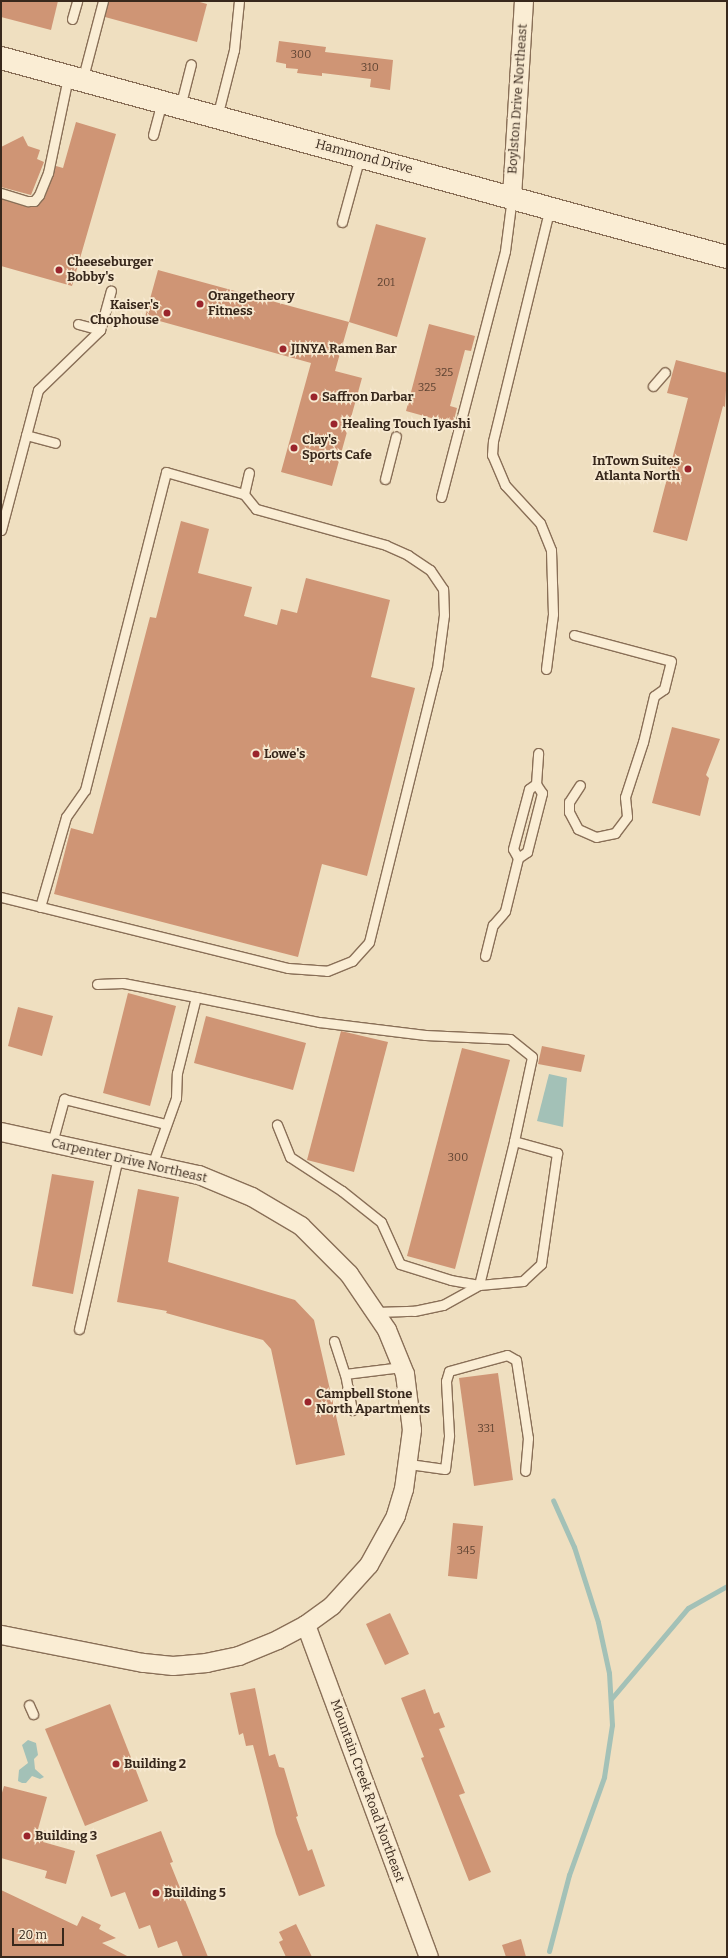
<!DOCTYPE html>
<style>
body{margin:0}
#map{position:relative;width:728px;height:1958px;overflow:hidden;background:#efdfc0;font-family:Bitter,serif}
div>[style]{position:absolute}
.water>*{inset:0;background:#a3c1b7}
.stream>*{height:5px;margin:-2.5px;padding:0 2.5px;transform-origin:2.5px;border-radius:2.5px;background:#a3c1b7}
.building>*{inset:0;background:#cf9575}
.roads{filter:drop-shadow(1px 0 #896f57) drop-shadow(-1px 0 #896f57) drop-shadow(0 1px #896f57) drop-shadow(0 -1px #896f57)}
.service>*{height:9px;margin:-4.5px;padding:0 4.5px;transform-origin:4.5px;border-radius:4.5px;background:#faedd4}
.minor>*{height:18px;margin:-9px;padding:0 9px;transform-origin:9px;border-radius:9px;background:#faedd4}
.tertiary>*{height:22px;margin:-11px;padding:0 11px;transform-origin:11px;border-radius:11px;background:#faedd4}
.dots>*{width:11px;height:11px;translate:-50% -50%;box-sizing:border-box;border:2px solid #f7e9d0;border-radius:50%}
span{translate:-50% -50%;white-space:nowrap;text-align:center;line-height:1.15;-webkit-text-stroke:3.5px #f7e9d0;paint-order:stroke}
.number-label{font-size:11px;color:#5e4332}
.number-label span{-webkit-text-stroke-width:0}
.street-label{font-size:13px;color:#38281c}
.poi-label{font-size:13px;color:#38281c;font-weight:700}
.left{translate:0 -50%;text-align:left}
.right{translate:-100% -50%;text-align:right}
.frame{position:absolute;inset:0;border:2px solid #38281c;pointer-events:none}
.scale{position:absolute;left:12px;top:1928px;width:52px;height:18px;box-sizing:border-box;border:2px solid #38281c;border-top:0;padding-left:5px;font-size:12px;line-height:14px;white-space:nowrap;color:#38281c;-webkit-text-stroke:3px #f7e9d0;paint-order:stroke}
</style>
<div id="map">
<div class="water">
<i style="clip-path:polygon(549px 1074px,567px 1078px,563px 1127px,537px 1121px)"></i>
<i style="clip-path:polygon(28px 1740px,36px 1743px,38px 1755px,34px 1759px,35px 1769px,44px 1777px,40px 1779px,32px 1776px,26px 1783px,22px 1783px,18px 1781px,19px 1770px,28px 1763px,22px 1745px)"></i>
</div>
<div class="stream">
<i style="left:611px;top:1699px;width:119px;rotate:-49.8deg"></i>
<i style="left:688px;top:1608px;width:45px;rotate:-29.4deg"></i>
<i style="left:549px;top:1951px;width:79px;rotate:-75.3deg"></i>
<i style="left:569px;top:1875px;width:104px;rotate:-70.3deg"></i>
<i style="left:604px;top:1777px;width:53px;rotate:-81.3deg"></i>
<i style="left:612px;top:1725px;width:52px;rotate:-93.3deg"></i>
<i style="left:609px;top:1673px;width:52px;rotate:-102.2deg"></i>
<i style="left:598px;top:1622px;width:79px;rotate:-107.7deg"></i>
<i style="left:574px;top:1547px;width:51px;rotate:-114.1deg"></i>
</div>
<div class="building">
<i style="clip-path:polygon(1px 1px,58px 1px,51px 30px,1px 17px)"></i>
<i style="clip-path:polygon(109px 1px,196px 1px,207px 4px,197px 42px,105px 17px)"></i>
<i style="clip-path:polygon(279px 41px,326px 47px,325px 52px,393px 60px,390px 90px,370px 87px,371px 79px,322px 73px,322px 76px,297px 73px,298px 69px,286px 68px,286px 64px,276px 62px)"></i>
<i style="clip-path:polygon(76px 122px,116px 134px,72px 286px,1px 266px,1px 199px,27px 207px,39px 205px,45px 197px,56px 166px,63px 168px)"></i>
<i style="clip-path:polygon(23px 136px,28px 146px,40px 150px,37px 159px,44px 162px,31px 195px,1px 187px,1px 147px)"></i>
<i style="clip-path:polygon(376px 224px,426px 238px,397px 337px,349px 322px)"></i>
<i style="clip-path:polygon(158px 270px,349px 322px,335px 371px,362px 378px,332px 486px,281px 472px,311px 363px,145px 317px)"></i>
<i style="clip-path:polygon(429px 324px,475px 336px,471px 351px,465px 350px,450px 406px,457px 408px,453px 424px,406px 411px)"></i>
<i style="clip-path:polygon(676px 360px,727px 373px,725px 407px,723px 406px,687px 541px,653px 532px,688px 398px,667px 393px)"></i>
<i style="clip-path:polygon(181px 521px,209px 529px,198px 573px,252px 587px,244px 616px,277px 625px,281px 609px,297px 613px,306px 578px,390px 600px,371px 677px,415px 688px,367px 876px,322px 864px,298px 957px,54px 894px,71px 828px,93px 834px,150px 617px,156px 618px)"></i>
<i style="clip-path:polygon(672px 727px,720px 739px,706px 775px,709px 778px,700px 816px,652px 803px)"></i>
<i style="clip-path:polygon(128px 993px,176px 1006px,150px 1106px,103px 1093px)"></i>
<i style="clip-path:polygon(18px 1007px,53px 1016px,42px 1056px,8px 1046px)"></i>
<i style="clip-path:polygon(206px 1016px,306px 1043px,293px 1090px,194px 1063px)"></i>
<i style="clip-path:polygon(341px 1031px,388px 1042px,354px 1172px,307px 1160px)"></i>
<i style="clip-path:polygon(542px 1046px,585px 1055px,581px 1072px,538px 1064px)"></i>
<i style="clip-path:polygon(462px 1048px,510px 1060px,455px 1269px,407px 1256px)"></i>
<i style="clip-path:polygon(52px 1174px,94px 1181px,73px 1294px,32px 1286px)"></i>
<i style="clip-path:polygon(138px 1189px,179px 1197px,168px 1262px,295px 1300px,314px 1320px,345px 1455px,296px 1465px,271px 1349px,263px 1340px,166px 1313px,167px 1311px,117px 1302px)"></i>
<i style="clip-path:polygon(498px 1373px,513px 1480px,474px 1486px,459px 1378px)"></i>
<i style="clip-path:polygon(453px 1523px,483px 1526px,477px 1579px,448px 1576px)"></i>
<i style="clip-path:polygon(390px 1613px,409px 1654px,385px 1665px,366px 1624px)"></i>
<i style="clip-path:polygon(255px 1688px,269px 1756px,275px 1754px,279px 1767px,284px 1768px,298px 1816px,296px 1817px,308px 1851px,312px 1849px,325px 1886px,299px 1896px,276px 1834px,253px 1745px,246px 1746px,243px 1733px,239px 1735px,230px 1693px)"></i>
<i style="clip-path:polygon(425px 1689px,434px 1714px,439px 1712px,445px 1727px,439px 1729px,465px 1793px,459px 1795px,491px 1872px,469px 1881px,421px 1758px,424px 1757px,401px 1698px)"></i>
<i style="clip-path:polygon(110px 1704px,148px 1801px,85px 1826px,45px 1729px)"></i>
<i style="clip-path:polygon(4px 1786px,47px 1797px,38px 1829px,46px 1831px,43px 1842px,75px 1851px,66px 1884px,45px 1878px,47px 1871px,1px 1858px,1px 1796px)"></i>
<i style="clip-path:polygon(161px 1831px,173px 1862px,170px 1863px,208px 1957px,183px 1957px,177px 1941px,158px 1948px,150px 1925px,139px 1929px,125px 1892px,111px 1897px,96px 1855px)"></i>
<i style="clip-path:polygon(1px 1890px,77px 1926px,82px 1916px,101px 1925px,99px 1929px,116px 1938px,102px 1943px,129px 1957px,1px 1957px)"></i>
<i style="clip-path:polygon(296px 1924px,312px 1957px,286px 1957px,279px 1942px,283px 1940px,279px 1932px)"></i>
<i style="clip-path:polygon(521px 1939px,526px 1957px,506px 1957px,502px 1945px)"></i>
</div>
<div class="roads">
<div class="service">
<i style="left:72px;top:19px;width:19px;rotate:-74deg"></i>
<i style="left:82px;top:81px;width:83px;rotate:-75.3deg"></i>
<i style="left:180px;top:107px;width:44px;rotate:-75.7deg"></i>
<i style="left:217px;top:117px;width:69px;rotate:-75.8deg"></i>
<i style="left:234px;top:50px;width:49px;rotate:-84.2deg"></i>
<i style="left:153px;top:135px;width:34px;rotate:-75deg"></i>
<i style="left:1px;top:193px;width:28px;rotate:17deg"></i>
<i style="left:28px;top:201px;width:6px"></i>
<i style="left:34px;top:201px;width:8px;rotate:-50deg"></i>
<i style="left:39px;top:195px;width:24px;rotate:-68deg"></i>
<i style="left:48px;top:173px;width:98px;rotate:-78.2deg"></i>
<i style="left:342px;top:222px;width:68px;rotate:-74.7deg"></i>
<i style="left:78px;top:324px;width:23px;rotate:15deg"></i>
<i style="left:653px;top:386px;width:18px;rotate:-49deg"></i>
<i style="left:26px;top:435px;width:30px;rotate:15deg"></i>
<i style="left:385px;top:479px;width:44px;rotate:-75.7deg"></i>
<i style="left:441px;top:497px;width:254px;rotate:-75.4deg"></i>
<i style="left:505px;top:251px;width:54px;rotate:-82.6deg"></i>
<i style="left:1px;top:530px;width:145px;rotate:-75.2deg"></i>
<i style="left:38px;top:390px;width:86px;rotate:-44.1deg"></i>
<i style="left:100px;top:330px;width:41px;rotate:-74.6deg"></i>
<i style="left:574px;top:635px;width:100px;rotate:15deg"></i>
<i style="left:671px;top:661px;width:29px;rotate:104deg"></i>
<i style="left:664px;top:689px;width:12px;rotate:145deg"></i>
<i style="left:654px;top:696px;width:47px;rotate:103.4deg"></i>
<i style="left:643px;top:742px;width:58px;rotate:108.1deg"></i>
<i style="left:625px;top:797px;width:20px;rotate:84deg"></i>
<i style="left:627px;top:817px;width:20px;rotate:127deg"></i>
<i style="left:615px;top:833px;width:19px;rotate:168deg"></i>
<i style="left:596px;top:837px;width:20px;rotate:-156deg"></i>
<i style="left:578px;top:829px;width:19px;rotate:-118deg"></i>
<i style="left:569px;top:812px;width:10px;rotate:-90deg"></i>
<i style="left:569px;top:802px;width:20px;rotate:-57deg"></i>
<i style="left:546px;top:669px;width:55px;rotate:-82.7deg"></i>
<i style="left:553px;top:614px;width:64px;rotate:-91.8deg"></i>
<i style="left:551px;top:550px;width:29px;rotate:-112deg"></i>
<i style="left:540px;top:523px;width:52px;rotate:-132.6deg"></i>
<i style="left:505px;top:485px;width:33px;rotate:-113deg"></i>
<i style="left:492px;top:455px;width:14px;rotate:-86deg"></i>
<i style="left:493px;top:441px;width:240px;rotate:-76.3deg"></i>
<i style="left:518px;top:858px;width:10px;rotate:-119deg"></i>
<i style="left:513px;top:849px;width:62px;rotate:-75.1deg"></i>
<i style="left:529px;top:789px;width:9px;rotate:-36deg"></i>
<i style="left:1px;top:897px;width:296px;rotate:13.9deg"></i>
<i style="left:288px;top:968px;width:39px;rotate:4deg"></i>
<i style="left:327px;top:971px;width:27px;rotate:-22deg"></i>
<i style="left:352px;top:961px;width:25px;rotate:-48deg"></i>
<i style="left:369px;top:942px;width:282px;rotate:-76.1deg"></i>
<i style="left:437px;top:668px;width:53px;rotate:-82.5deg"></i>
<i style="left:444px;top:615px;width:26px;rotate:-92deg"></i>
<i style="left:443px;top:589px;width:23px;rotate:-124deg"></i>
<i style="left:430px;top:570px;width:27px;rotate:-146deg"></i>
<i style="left:408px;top:555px;width:24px;rotate:-156deg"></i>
<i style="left:386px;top:545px;width:135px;rotate:-164.5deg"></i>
<i style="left:256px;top:509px;width:19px;rotate:-129deg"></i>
<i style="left:40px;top:907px;width:94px;rotate:-73.9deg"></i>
<i style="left:66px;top:817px;width:33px;rotate:-55deg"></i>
<i style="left:85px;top:790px;width:328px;rotate:-75.7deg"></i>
<i style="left:166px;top:472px;width:81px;rotate:15.8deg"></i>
<i style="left:244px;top:494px;width:22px;rotate:-77deg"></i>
<i style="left:485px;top:956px;width:32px;rotate:-76deg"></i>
<i style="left:493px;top:925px;width:18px;rotate:-49deg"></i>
<i style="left:505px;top:911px;width:55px;rotate:-76.2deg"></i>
<i style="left:518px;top:858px;width:11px;rotate:-34deg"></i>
<i style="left:527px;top:852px;width:61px;rotate:-75.7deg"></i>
<i style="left:542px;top:793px;width:11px;rotate:-124deg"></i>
<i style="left:536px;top:784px;width:31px;rotate:-86deg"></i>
<i style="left:97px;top:984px;width:26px;rotate:-2deg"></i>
<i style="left:123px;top:983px;width:74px;rotate:10.9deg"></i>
<i style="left:52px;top:1143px;width:46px;rotate:-74.7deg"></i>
<i style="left:64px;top:1099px;width:105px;rotate:13.8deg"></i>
<i style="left:152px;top:1165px;width:71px;rotate:-70.3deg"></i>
<i style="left:176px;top:1098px;width:25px;rotate:-88deg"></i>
<i style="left:177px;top:1073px;width:78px;rotate:-76deg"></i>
<i style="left:196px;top:997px;width:126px;rotate:11.5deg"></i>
<i style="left:319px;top:1022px;width:107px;rotate:7deg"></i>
<i style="left:425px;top:1035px;width:85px;rotate:2.7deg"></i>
<i style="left:510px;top:1039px;width:28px;rotate:39deg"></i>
<i style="left:532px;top:1057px;width:86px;rotate:102.1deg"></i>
<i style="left:514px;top:1141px;width:45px;rotate:15.6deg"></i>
<i style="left:557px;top:1153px;width:112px;rotate:98.2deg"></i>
<i style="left:541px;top:1264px;width:25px;rotate:137deg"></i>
<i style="left:523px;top:1281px;width:44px;rotate:174.8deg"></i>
<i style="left:479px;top:1285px;width:28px;rotate:-170deg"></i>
<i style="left:451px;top:1280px;width:53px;rotate:-162.6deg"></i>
<i style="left:400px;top:1264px;width:46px;rotate:-114.3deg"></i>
<i style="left:381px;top:1222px;width:50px;rotate:-141.5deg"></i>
<i style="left:342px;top:1191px;width:62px;rotate:-146.8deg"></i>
<i style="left:290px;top:1157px;width:35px;rotate:-112deg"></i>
<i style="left:376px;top:1312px;width:38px;rotate:-2deg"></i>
<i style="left:414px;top:1311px;width:30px;rotate:-12deg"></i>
<i style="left:443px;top:1305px;width:41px;rotate:-29.1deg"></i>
<i style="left:479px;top:1285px;width:148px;rotate:-76.3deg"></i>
<i style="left:79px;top:1329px;width:175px;rotate:-77.2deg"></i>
<i style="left:334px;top:1341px;width:35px;rotate:72deg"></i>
<i style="left:345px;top:1374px;width:37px;rotate:79deg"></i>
<i style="left:345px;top:1374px;width:57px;rotate:-7deg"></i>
<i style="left:409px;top:1464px;width:36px;rotate:8deg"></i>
<i style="left:445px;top:1469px;width:34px;rotate:-83deg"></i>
<i style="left:449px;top:1435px;width:54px;rotate:-93.2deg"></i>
<i style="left:446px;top:1381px;width:10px;rotate:-73deg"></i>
<i style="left:449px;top:1371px;width:60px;rotate:-15.4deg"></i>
<i style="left:507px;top:1355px;width:10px;rotate:29deg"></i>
<i style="left:516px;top:1360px;width:79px;rotate:81.3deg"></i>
<i style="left:528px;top:1438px;width:33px;rotate:95deg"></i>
<i style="left:29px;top:1705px;width:10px;rotate:66deg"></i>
</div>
<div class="minor">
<i style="left:512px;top:197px;width:196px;rotate:-86.5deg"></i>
<i style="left:1px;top:1132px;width:203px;rotate:12.3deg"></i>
<i style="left:199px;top:1175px;width:57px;rotate:22.5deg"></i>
<i style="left:252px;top:1197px;width:57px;rotate:30.6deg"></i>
<i style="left:301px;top:1226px;width:68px;rotate:45deg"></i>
<i style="left:349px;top:1274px;width:68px;rotate:55.8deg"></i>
<i style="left:387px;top:1330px;width:48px;rotate:67.8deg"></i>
<i style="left:405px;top:1374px;width:56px;rotate:82.9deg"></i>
<i style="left:412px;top:1430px;width:60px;rotate:97.7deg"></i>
<i style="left:404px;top:1489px;width:28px;rotate:107deg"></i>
<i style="left:396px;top:1516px;width:56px;rotate:118.9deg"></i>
<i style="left:369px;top:1565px;width:55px;rotate:132.1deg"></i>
<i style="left:332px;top:1606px;width:32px;rotate:144deg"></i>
<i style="left:306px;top:1625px;width:32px;rotate:152deg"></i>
<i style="left:278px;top:1640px;width:42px;rotate:157.7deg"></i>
<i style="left:239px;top:1656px;width:33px;rotate:168deg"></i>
<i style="left:207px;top:1663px;width:34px;rotate:175deg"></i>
<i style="left:173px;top:1666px;width:30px;rotate:-174deg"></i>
<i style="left:143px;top:1663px;width:145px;rotate:-168.8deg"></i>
<i style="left:306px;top:1625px;width:354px;rotate:69.7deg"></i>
</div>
<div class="tertiary">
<i style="left:1px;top:58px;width:753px;rotate:15.33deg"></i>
</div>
</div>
<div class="dots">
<i style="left:59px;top:270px;background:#9a252c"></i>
<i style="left:200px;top:304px;background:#9a252c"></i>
<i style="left:167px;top:313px;background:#9a252c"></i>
<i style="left:283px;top:349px;background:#9a252c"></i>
<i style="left:314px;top:397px;background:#9a252c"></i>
<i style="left:334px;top:424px;background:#9a252c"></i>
<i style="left:294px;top:448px;background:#9a252c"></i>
<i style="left:688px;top:469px;background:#9a252c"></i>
<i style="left:256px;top:754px;background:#9a252c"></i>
<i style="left:308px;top:1402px;background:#9a252c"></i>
<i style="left:116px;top:1764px;background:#9a252c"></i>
<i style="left:27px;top:1836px;background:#9a252c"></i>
<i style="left:156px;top:1893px;background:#9a252c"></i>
</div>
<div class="number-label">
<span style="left:301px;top:55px">300</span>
<span style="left:370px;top:68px">310</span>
<span style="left:386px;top:283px">201</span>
<span style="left:444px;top:373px">325</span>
<span style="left:427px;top:388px">325</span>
<span style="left:458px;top:1158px">300</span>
<span style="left:486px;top:1429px">331</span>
<span style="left:466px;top:1551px">345</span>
</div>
<div class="street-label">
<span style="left:518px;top:99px;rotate:-86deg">Boylston Drive Northeast</span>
<span style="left:364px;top:157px;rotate:15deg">Hammond Drive</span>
<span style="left:129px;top:1161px;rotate:13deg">Carpenter Drive Northeast</span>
<span style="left:367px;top:1791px;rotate:70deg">Mountain Creek Road Northeast</span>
</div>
<div class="poi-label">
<span class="left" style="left:67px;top:270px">Cheeseburger<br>Bobby's</span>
<span class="left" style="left:208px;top:304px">Orangetheory<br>Fitness</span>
<span class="right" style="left:159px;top:313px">Kaiser's<br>Chophouse</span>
<span class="left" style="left:291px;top:349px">JINYA Ramen Bar</span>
<span class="left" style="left:322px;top:397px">Saffron Darbar</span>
<span class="left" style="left:342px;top:424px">Healing Touch Iyashi</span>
<span class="left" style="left:302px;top:448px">Clay's<br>Sports Cafe</span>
<span class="right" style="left:680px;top:469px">InTown Suites<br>Atlanta North</span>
<span class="left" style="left:264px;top:754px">Lowe's</span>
<span class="left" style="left:316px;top:1402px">Campbell Stone<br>North Apartments</span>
<span class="left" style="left:124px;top:1764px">Building 2</span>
<span class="left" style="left:35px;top:1836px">Building 3</span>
<span class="left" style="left:164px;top:1893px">Building 5</span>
</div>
<div class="frame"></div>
<div class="scale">20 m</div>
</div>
